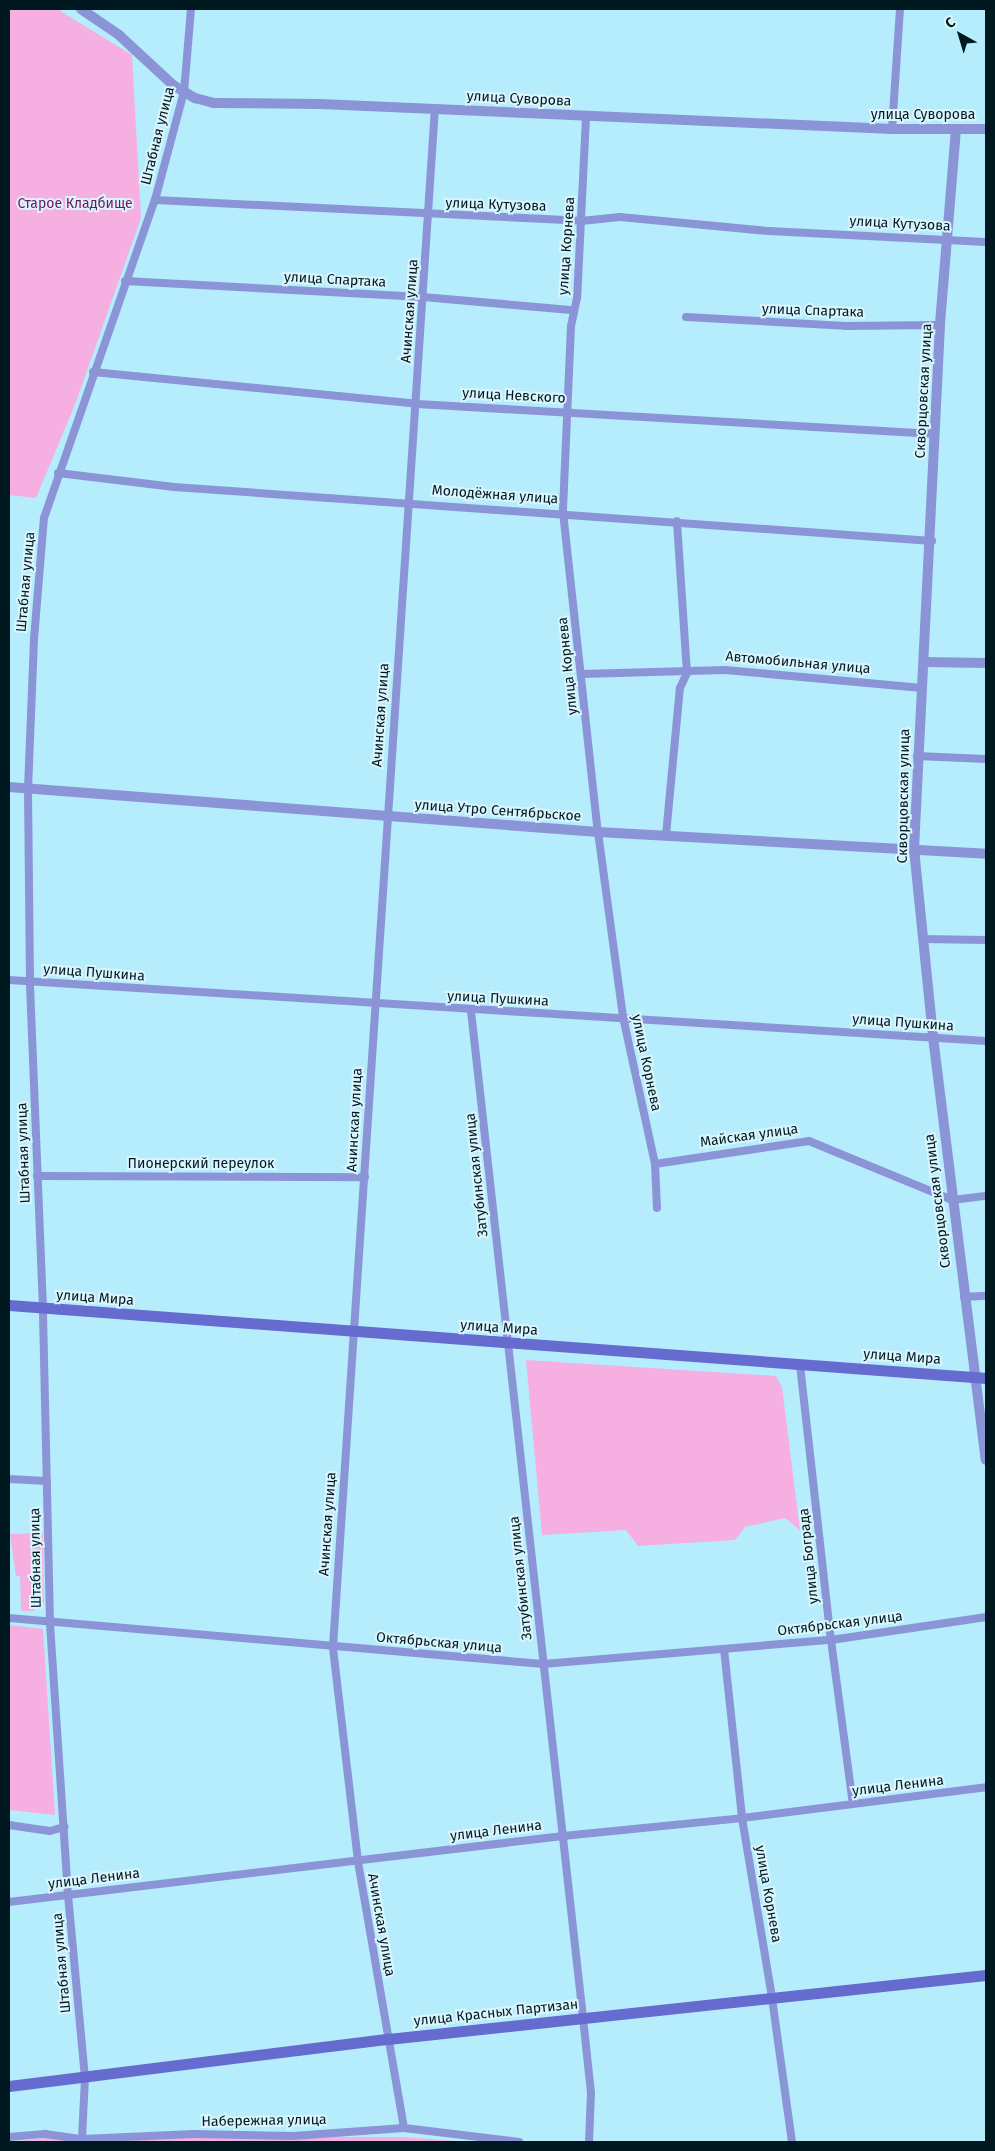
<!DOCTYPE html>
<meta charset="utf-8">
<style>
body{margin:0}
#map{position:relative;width:995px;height:2151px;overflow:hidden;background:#b5edfd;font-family:"Fira Sans",sans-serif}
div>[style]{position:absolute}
.green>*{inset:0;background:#f6afe1}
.minor>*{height:8px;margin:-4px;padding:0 4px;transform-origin:4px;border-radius:4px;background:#8c94d8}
.tertiary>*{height:10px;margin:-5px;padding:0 5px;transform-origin:5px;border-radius:5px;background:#8c94d8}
.secondary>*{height:11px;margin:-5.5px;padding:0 5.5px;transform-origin:5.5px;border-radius:5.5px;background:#656bcf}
span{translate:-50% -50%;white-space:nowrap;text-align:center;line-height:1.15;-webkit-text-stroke:4px #daf5fd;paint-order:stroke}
.street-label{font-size:14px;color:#001820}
.park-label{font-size:14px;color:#751462}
.frame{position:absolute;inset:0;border:10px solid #001820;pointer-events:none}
.north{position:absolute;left:935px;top:10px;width:50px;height:50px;-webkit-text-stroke:4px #daf5fd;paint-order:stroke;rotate:321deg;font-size:14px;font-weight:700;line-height:20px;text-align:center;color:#001820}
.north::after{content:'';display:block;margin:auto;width:18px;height:22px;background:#001820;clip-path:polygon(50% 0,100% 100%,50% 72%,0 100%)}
</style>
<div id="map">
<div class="green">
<i style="clip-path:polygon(9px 9px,57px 9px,132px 55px,141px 218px,76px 402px,36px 498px,9px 495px)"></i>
<i style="clip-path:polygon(526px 1360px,776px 1376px,782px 1387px,800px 1530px,785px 1518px,745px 1527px,735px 1540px,638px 1546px,626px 1530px,542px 1535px)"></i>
<i style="clip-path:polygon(43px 1533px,44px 1602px,33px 1611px,21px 1611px,20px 1576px,16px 1576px,10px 1534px)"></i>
<i style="clip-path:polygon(9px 1625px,43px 1629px,55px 1815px,9px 1810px)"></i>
<i style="clip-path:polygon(180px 2137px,402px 2137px,472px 2142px,9px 2142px,44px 2138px)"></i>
</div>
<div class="minor">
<i style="left:586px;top:117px;width:181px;rotate:92.8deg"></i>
<i style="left:577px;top:298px;width:29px;rotate:102deg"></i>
<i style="left:571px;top:326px;width:186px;rotate:92.5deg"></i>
<i style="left:563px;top:512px;width:322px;rotate:83.8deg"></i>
<i style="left:598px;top:832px;width:187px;rotate:82.3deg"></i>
<i style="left:623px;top:1017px;width:150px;rotate:77.7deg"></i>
<i style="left:655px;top:1164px;width:44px;rotate:87.4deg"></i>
<i style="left:892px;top:129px;width:120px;rotate:-86.2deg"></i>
<i style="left:155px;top:200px;width:427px;rotate:2.8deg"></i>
<i style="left:581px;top:221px;width:39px;rotate:-6deg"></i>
<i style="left:620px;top:217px;width:150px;rotate:5.4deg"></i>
<i style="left:769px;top:231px;width:217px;rotate:2.9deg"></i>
<i style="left:125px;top:281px;width:298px;rotate:3.1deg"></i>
<i style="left:423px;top:297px;width:151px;rotate:5deg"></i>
<i style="left:686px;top:317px;width:159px;rotate:3.2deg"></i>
<i style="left:845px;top:326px;width:95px;rotate:-0.6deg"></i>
<i style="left:93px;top:372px;width:326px;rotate:5.6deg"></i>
<i style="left:417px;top:404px;width:519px;rotate:3.31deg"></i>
<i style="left:58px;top:473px;width:117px;rotate:6.9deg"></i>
<i style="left:174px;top:487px;width:760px;rotate:4.07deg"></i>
<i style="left:582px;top:674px;width:143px;rotate:-1.6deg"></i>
<i style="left:725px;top:670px;width:198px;rotate:5.2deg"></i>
<i style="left:917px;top:756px;width:69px;rotate:2.5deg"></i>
<i style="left:666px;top:835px;width:148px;rotate:-84.6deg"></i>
<i style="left:680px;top:688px;width:17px;rotate:-65deg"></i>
<i style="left:687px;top:673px;width:152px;rotate:-93.8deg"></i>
<i style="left:923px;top:939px;width:63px;rotate:0.9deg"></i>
<i style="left:9px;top:980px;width:979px;rotate:3.57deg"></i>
<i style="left:471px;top:1011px;width:1013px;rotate:83.65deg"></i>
<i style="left:583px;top:2018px;width:75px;rotate:83.9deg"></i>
<i style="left:591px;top:2093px;width:49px;rotate:92.3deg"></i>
<i style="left:655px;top:1164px;width:156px;rotate:-8.5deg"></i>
<i style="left:809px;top:1141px;width:155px;rotate:22.4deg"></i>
<i style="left:952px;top:1200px;width:34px;rotate:-7deg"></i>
<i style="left:37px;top:1176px;width:328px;rotate:0.2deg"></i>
<i style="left:964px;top:1297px;width:22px;rotate:-3deg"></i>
<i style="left:800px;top:1365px;width:277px;rotate:83.6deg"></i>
<i style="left:831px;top:1640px;width:165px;rotate:82.4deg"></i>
<i style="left:9px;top:1479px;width:38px;rotate:3deg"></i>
<i style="left:9px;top:1618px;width:536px;rotate:4.92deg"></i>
<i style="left:543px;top:1664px;width:289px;rotate:-4.8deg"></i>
<i style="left:831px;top:1640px;width:157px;rotate:-8.4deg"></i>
<i style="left:724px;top:1649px;width:170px;rotate:83.9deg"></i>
<i style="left:742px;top:1818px;width:182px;rotate:80.5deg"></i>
<i style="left:772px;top:1998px;width:145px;rotate:82.1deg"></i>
<i style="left:9px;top:1825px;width:41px;rotate:8.3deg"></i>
<i style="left:50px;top:1831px;width:15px;rotate:-16deg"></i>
<i style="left:9px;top:1902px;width:558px;rotate:-6.79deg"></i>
<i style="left:563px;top:1836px;width:180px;rotate:-5.7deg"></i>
<i style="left:742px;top:1818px;width:246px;rotate:-7.2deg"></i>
<i style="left:404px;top:2128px;width:271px;rotate:-99.8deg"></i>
<i style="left:358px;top:1861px;width:215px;rotate:-96.7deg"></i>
<i style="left:333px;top:1647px;width:1542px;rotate:-86.21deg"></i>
<i style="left:9px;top:2137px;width:36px;rotate:-5deg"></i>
<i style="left:45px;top:2134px;width:37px;rotate:8deg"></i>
<i style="left:82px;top:2139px;width:112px;rotate:-2.6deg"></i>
<i style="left:194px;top:2134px;width:99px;rotate:1.2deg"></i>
<i style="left:293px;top:2136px;width:111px;rotate:-4.1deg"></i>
<i style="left:404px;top:2128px;width:116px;rotate:6.9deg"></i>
<i style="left:82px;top:2139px;width:61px;rotate:-87.2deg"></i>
<i style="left:85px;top:2078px;width:184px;rotate:-95.3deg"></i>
<i style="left:68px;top:1895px;width:273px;rotate:-93.8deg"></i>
<i style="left:50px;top:1623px;width:314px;rotate:-91.3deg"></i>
<i style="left:43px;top:1309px;width:328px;rotate:-92.3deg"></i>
<i style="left:30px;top:981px;width:192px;rotate:-90.6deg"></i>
<i style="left:28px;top:789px;width:150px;rotate:-87.7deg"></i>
<i style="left:34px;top:639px;width:121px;rotate:-85.3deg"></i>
<i style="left:44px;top:518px;width:337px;rotate:-70.8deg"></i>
<i style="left:155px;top:200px;width:112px;rotate:-75deg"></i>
<i style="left:184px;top:92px;width:83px;rotate:-85.2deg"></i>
</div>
<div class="tertiary">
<i style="left:81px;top:9px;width:46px;rotate:34.4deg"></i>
<i style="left:119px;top:35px;width:74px;rotate:42.8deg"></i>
<i style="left:173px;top:85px;width:26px;rotate:31deg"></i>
<i style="left:195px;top:98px;width:20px;rotate:15deg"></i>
<i style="left:214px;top:103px;width:106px;rotate:0.5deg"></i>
<i style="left:320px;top:104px;width:573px;rotate:2.5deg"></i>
<i style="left:892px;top:129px;width:94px"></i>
<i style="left:956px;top:129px;width:197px;rotate:94.7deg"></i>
<i style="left:940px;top:325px;width:525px;rotate:92.84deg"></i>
<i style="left:914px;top:849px;width:189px;rotate:84.2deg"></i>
<i style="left:933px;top:1037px;width:426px;rotate:82.9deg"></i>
<i style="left:924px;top:662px;width:62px;rotate:0.9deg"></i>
<i style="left:9px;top:787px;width:591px;rotate:4.37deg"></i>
<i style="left:598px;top:832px;width:389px;rotate:3.2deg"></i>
</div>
<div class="secondary">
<i style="left:9px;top:1305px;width:980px;rotate:4.27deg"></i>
<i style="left:9px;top:2086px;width:382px;rotate:-7.1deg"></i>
<i style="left:388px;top:2039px;width:601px;rotate:-6.11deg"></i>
</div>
<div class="street-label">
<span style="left:519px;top:99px;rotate:3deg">улица Суворова</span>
<span style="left:923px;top:115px">улица Суворова</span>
<span style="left:158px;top:136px;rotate:-76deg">Штабная улица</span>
<span style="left:496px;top:205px;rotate:2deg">улица Кутузова</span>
<span style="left:900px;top:224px;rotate:3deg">улица Кутузова</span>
<span style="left:567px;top:246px;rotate:-86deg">улица Корнева</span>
<span style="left:335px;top:280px;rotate:3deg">улица Спартака</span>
<span style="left:410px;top:311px;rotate:-86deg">Ачинская улица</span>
<span style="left:813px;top:311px;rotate:2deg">улица Спартака</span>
<span style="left:924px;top:391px;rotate:-87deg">Скворцовская улица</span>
<span style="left:514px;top:396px;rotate:3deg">улица Невского</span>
<span style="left:495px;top:495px;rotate:4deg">Молодёжная улица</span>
<span style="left:26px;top:582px;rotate:-85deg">Штабная улица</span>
<span style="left:798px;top:663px;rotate:5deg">Автомобильная улица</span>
<span style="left:568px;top:666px;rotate:-96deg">улица Корнева</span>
<span style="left:381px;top:715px;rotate:-86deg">Ачинская улица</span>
<span style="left:904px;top:796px;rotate:-89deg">Скворцовская улица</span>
<span style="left:498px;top:811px;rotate:4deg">улица Утро Сентябрьское</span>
<span style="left:94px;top:973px;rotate:4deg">улица Пушкина</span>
<span style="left:498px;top:999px;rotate:3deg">улица Пушкина</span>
<span style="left:903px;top:1023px;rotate:4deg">улица Пушкина</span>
<span style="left:646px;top:1063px;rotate:78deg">улица Корнева</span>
<span style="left:355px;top:1120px;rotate:-87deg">Ачинская улица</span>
<span style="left:749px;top:1136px;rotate:-8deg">Майская улица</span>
<span style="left:24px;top:1153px;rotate:-92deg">Штабная улица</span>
<span style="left:201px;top:1164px">Пионерский переулок</span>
<span style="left:477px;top:1175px;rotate:-96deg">Затубинская улица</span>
<span style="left:938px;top:1201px;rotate:-97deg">Скворцовская улица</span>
<span style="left:95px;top:1298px;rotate:4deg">улица Мира</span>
<span style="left:499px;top:1328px;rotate:4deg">улица Мира</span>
<span style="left:902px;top:1357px;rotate:4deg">улица Мира</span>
<span style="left:328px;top:1524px;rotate:-86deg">Ачинская улица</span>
<span style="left:809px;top:1556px;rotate:-96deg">улица Бограда</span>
<span style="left:36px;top:1558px;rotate:-91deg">Штабная улица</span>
<span style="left:521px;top:1578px;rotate:-96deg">Затубинская улица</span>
<span style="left:840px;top:1624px;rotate:-7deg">Октябрьская улица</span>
<span style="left:439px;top:1643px;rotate:5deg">Октябрьская улица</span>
<span style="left:898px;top:1786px;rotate:-7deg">улица Ленина</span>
<span style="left:496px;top:1831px;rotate:-7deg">улица Ленина</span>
<span style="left:94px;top:1879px;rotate:-7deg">улица Ленина</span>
<span style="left:768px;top:1894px;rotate:80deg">улица Корнева</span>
<span style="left:381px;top:1925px;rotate:80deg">Ачинская улица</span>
<span style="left:62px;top:1963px;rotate:-95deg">Штабная улица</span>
<span style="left:496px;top:2013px;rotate:-6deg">улица Красных Партизан</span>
<span style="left:264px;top:2121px;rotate:-1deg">Набережная улица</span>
</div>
<div class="park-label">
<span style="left:75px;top:204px">Старое Кладбище</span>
</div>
<div class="frame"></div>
<div class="north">С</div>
</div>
